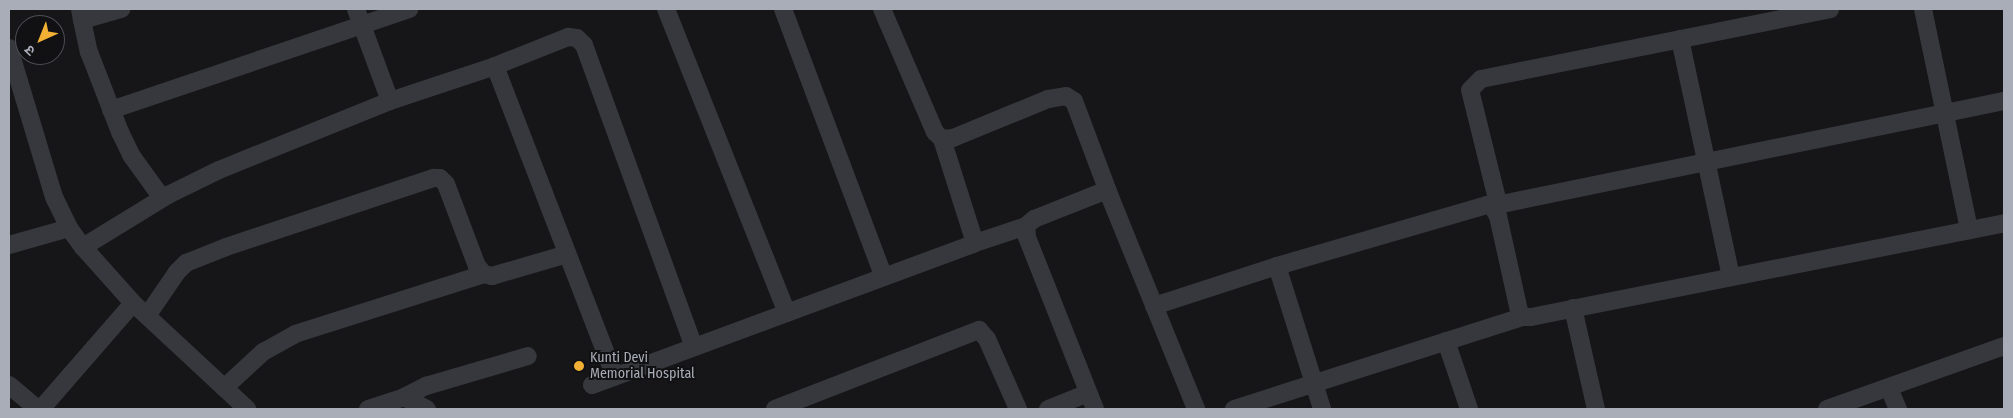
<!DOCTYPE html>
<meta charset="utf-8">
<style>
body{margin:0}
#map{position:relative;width:2013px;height:418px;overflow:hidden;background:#161618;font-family:"Fira Sans Condensed","Noto Sans Devanagari",sans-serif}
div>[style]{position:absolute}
.street>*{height:18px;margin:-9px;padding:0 9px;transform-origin:9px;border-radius:9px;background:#37383d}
.dots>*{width:14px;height:14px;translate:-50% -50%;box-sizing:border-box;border:2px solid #111113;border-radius:50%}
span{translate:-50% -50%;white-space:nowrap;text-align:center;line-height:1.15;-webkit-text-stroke:4px #111113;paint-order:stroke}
.poi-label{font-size:14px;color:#a8adb8}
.left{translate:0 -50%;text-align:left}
.frame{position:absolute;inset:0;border:10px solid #a8adb8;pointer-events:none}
.north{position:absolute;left:15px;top:15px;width:50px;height:50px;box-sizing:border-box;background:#111113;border:1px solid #4d4f55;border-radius:50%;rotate:224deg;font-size:14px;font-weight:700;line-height:20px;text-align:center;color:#a8adb8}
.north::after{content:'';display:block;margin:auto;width:18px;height:22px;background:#f2b134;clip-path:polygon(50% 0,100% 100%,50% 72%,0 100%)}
</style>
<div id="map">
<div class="street">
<i style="left:80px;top:9px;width:11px;rotate:80deg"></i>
<i style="left:82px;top:20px;width:41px;rotate:-15.8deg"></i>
<i style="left:666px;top:9px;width:327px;rotate:68.3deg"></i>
<i style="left:783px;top:9px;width:286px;rotate:69.4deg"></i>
<i style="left:882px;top:9px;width:134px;rotate:66.7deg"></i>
<i style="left:935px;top:132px;width:10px;rotate:45deg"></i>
<i style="left:942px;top:139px;width:11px;rotate:-5deg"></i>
<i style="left:953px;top:138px;width:103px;rotate:-22.3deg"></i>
<i style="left:1048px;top:99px;width:18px;rotate:-9deg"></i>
<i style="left:1066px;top:96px;width:9px;rotate:32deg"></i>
<i style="left:1074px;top:101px;width:103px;rotate:69.4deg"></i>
<i style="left:1110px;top:197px;width:229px;rotate:67.9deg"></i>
<i style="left:1923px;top:9px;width:226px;rotate:78.2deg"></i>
<i style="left:82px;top:20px;width:33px;rotate:78deg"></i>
<i style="left:89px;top:52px;width:86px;rotate:68.8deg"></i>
<i style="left:120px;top:132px;width:25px;rotate:64deg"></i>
<i style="left:131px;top:155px;width:53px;rotate:54.2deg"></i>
<i style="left:1680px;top:39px;width:243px;rotate:77.9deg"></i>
<i style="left:9px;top:48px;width:156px;rotate:73.2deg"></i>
<i style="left:54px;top:197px;width:34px;rotate:64deg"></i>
<i style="left:69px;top:228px;width:24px;rotate:54deg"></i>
<i style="left:83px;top:247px;width:75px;rotate:48.2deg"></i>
<i style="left:133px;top:303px;width:156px;rotate:42.9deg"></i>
<i style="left:495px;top:66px;width:333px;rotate:68.9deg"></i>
<i style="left:390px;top:101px;width:111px;rotate:-18.4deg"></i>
<i style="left:495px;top:66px;width:79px;rotate:-21.7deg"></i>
<i style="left:568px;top:37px;width:9px;rotate:6deg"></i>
<i style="left:577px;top:38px;width:10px;rotate:45deg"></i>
<i style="left:584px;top:45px;width:321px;rotate:70deg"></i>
<i style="left:111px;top:110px;width:315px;rotate:-18.7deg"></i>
<i style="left:942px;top:139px;width:109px;rotate:72.4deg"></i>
<i style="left:1498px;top:203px;width:116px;rotate:-103.9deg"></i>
<i style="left:1470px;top:90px;width:16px;rotate:-45deg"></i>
<i style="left:1481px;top:79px;width:356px;rotate:-11.3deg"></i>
<i style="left:1492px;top:206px;width:523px;rotate:-11.59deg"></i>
<i style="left:9px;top:245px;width:62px;rotate:-15.8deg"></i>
<i style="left:83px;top:247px;width:100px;rotate:-31.5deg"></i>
<i style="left:168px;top:195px;width:57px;rotate:-26.1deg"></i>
<i style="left:219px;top:170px;width:184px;rotate:-22deg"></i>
<i style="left:390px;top:101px;width:98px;rotate:-110.3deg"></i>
<i style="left:1277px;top:266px;width:150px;rotate:72.5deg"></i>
<i style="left:1154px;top:306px;width:129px;rotate:-18deg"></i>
<i style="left:1277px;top:266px;width:219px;rotate:-16.2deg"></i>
<i style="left:1487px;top:205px;width:5px;rotate:11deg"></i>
<i style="left:1492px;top:206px;width:12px;rotate:59deg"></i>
<i style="left:1498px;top:216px;width:97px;rotate:77.5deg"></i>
<i style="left:1519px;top:311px;width:7px;rotate:56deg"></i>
<i style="left:1523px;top:317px;width:8px"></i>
<i style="left:1531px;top:317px;width:482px;rotate:-11.2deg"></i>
<i style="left:1573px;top:308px;width:104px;rotate:77.2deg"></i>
<i style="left:147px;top:316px;width:53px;rotate:-55.7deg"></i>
<i style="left:177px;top:272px;width:13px;rotate:-45deg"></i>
<i style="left:186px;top:263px;width:43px;rotate:-21.8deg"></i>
<i style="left:226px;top:247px;width:219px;rotate:-18.4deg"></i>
<i style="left:434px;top:178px;width:6px"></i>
<i style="left:440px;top:178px;width:8px;rotate:45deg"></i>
<i style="left:446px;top:184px;width:88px;rotate:69.3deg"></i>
<i style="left:477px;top:266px;width:11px;rotate:49deg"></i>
<i style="left:484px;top:274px;width:8px;rotate:14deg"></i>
<i style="left:492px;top:276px;width:78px;rotate:-16.3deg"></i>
<i style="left:1446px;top:341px;width:72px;rotate:71.3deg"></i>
<i style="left:9px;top:385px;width:38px;rotate:40deg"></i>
<i style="left:592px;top:385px;width:408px;rotate:-20.3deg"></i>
<i style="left:975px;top:243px;width:54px;rotate:-18.4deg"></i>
<i style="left:224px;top:388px;width:53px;rotate:-42.7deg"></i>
<i style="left:263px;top:352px;width:37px;rotate:-29deg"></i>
<i style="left:295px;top:334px;width:198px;rotate:-17.6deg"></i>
<i style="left:1889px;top:388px;width:23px;rotate:67deg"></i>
<i style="left:404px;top:397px;width:25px;rotate:-27deg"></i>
<i style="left:426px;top:386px;width:106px;rotate:-16.4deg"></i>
<i style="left:41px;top:409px;width:140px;rotate:-49deg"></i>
<i style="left:368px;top:409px;width:38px;rotate:-18deg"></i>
<i style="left:404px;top:397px;width:26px;rotate:28deg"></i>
<i style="left:775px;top:409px;width:219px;rotate:-21.2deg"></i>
<i style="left:979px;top:330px;width:12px;rotate:48deg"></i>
<i style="left:987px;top:339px;width:77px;rotate:66.1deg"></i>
<i style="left:1048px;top:409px;width:43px;rotate:-21.8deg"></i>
<i style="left:1095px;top:409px;width:185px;rotate:-111.6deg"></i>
<i style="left:1027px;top:237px;width:11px;rotate:-95deg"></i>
<i style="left:1026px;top:226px;width:11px;rotate:-41deg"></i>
<i style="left:1034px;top:219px;width:79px;rotate:-21.7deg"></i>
<i style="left:1234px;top:409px;width:303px;rotate:-17.7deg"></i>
<i style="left:1827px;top:409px;width:188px;rotate:-19.6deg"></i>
</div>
<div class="dots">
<i style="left:579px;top:366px;background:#f2b134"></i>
</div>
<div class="poi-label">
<span class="left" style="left:590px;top:366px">Kunti Devi<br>Memorial Hospital</span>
</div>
<div class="frame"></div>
<div class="north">उ</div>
</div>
